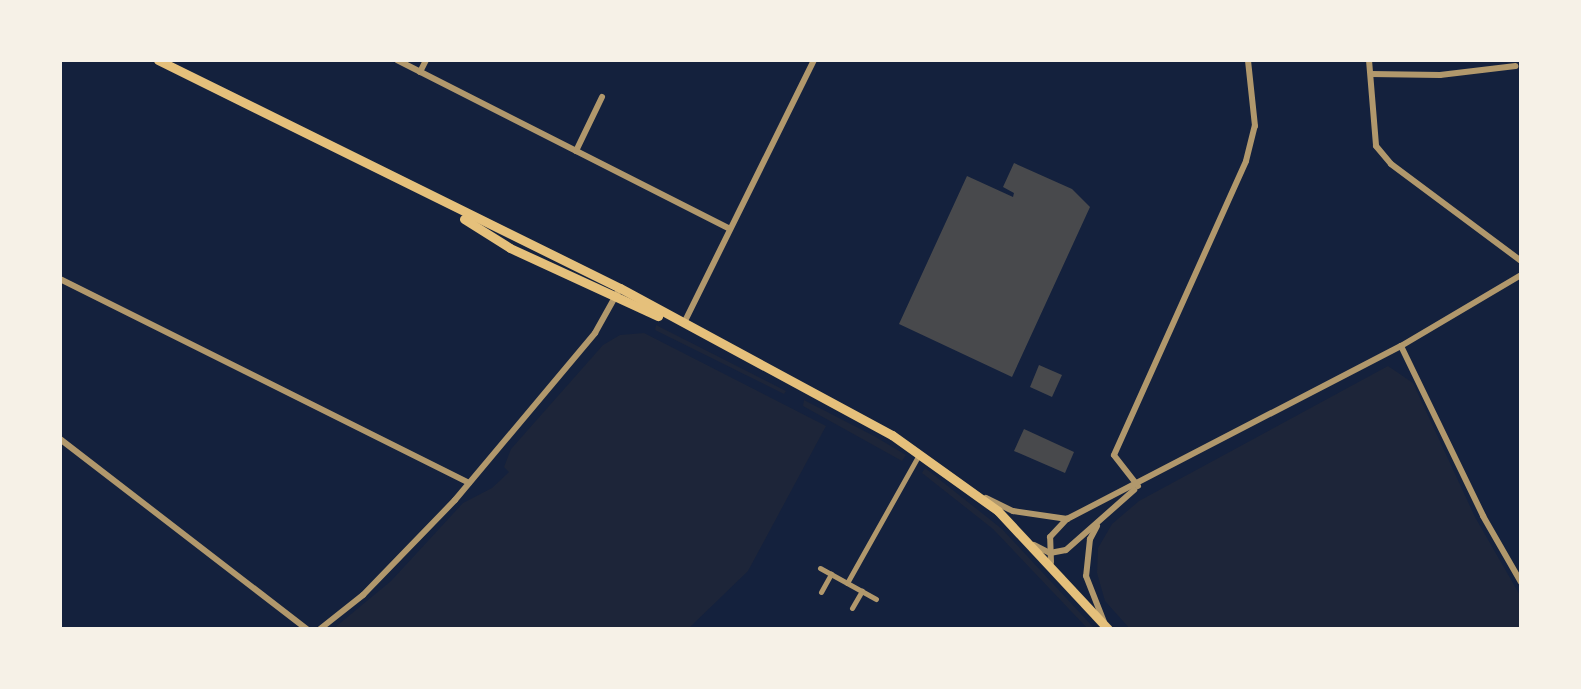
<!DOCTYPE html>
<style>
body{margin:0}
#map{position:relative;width:1581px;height:689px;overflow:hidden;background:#14213d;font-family:"Golos Text",sans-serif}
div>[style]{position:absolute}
.green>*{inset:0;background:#1d2539}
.building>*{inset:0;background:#48494c}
.pedestrian>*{height:5px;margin:-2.5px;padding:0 2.5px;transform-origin:2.5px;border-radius:2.5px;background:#b1986c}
.minor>*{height:6px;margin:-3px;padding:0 3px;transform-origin:3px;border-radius:3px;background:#b1986c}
.secondary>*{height:9px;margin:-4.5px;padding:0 4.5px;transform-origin:4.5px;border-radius:4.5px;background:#e5c07b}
span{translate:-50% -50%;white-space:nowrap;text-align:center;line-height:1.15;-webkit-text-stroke:6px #f6f1e7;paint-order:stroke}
.frame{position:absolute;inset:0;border:62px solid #f6f1e7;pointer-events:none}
</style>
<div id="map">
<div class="green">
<i style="clip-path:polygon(656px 325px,786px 391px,784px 394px,655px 330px)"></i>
<i style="clip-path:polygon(644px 333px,826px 426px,748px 571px,688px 629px,333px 629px,391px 581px,463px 503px,492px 488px,509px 472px,504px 467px,511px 449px,603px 345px,620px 335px)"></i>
<i style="clip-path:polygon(1388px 366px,1413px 383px,1475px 517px,1521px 597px,1521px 629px,1130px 629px,1105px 601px,1097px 573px,1098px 548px,1112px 524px,1139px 501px)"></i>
<i style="clip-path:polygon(804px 400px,874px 436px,906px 455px,902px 461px,803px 406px)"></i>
<i style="clip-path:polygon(925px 468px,1002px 529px,1095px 629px,1088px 629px,993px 529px,922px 473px)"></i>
</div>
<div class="building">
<i style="clip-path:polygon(1014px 163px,1072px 189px,1090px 207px,1012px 377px,899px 324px,967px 176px,1013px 197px,1014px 193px,1003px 187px)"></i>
<i style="clip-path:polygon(1039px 365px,1062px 375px,1052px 397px,1030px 387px)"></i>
<i style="clip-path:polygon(1024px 429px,1074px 452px,1065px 473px,1014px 451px)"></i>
</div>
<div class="pedestrian">
<i style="left:820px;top:568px;width:64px;rotate:29deg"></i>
<i style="left:847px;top:583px;width:149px;rotate:-60.7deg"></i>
<i style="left:821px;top:592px;width:21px;rotate:-61deg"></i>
<i style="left:852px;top:608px;width:20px;rotate:-60deg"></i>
</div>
<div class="minor">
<i style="left:397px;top:60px;width:373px;rotate:26.9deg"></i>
<i style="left:1369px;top:60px;width:86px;rotate:85.3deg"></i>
<i style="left:1376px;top:146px;width:23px;rotate:50deg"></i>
<i style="left:1391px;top:164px;width:162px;rotate:36.7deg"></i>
<i style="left:420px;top:72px;width:13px;rotate:-63deg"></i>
<i style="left:1371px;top:74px;width:69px;rotate:0.8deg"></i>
<i style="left:1440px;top:75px;width:76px;rotate:-6.8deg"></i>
<i style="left:576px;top:151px;width:60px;rotate:-64.3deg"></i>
<i style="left:60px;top:279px;width:457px;rotate:26.5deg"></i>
<i style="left:684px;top:323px;width:293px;rotate:-63.7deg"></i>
<i style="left:1401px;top:346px;width:189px;rotate:64.2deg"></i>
<i style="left:1483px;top:516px;width:76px;rotate:60.1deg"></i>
<i style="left:60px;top:439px;width:312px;rotate:37.6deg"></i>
<i style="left:1138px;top:486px;width:39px;rotate:-128deg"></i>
<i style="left:1114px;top:455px;width:322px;rotate:-65.8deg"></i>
<i style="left:1246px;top:161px;width:36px;rotate:-76deg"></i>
<i style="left:1255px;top:126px;width:66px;rotate:-96.1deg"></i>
<i style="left:986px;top:498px;width:30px;rotate:26deg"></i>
<i style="left:1013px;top:511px;width:55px;rotate:8.4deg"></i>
<i style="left:1097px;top:526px;width:15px;rotate:118deg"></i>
<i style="left:1090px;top:539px;width:37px;rotate:96deg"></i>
<i style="left:1086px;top:576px;width:49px;rotate:68.6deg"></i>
<i style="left:1034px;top:545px;width:18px;rotate:27deg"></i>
<i style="left:1050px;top:553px;width:16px;rotate:-11deg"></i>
<i style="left:1066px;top:550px;width:91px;rotate:-41.4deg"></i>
<i style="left:1051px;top:562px;width:25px;rotate:-92deg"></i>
<i style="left:1050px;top:537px;width:25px;rotate:-47deg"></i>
<i style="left:1067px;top:519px;width:376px;rotate:-27.4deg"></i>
<i style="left:1401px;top:346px;width:139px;rotate:-30.6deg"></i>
<i style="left:320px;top:629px;width:55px;rotate:-38.3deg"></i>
<i style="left:363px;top:595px;width:132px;rotate:-45.9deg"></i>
<i style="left:455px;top:500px;width:218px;rotate:-50deg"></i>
<i style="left:595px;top:333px;width:51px;rotate:-60.9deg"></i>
</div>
<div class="secondary">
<i style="left:158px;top:60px;width:515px;rotate:26.27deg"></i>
<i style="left:620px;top:288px;width:309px;rotate:28.4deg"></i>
<i style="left:892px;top:435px;width:130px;rotate:35.6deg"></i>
<i style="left:998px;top:511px;width:161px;rotate:47deg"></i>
<i style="left:464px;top:219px;width:54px;rotate:32.2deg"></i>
<i style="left:510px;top:248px;width:163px;rotate:24.7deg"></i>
</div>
<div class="frame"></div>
</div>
